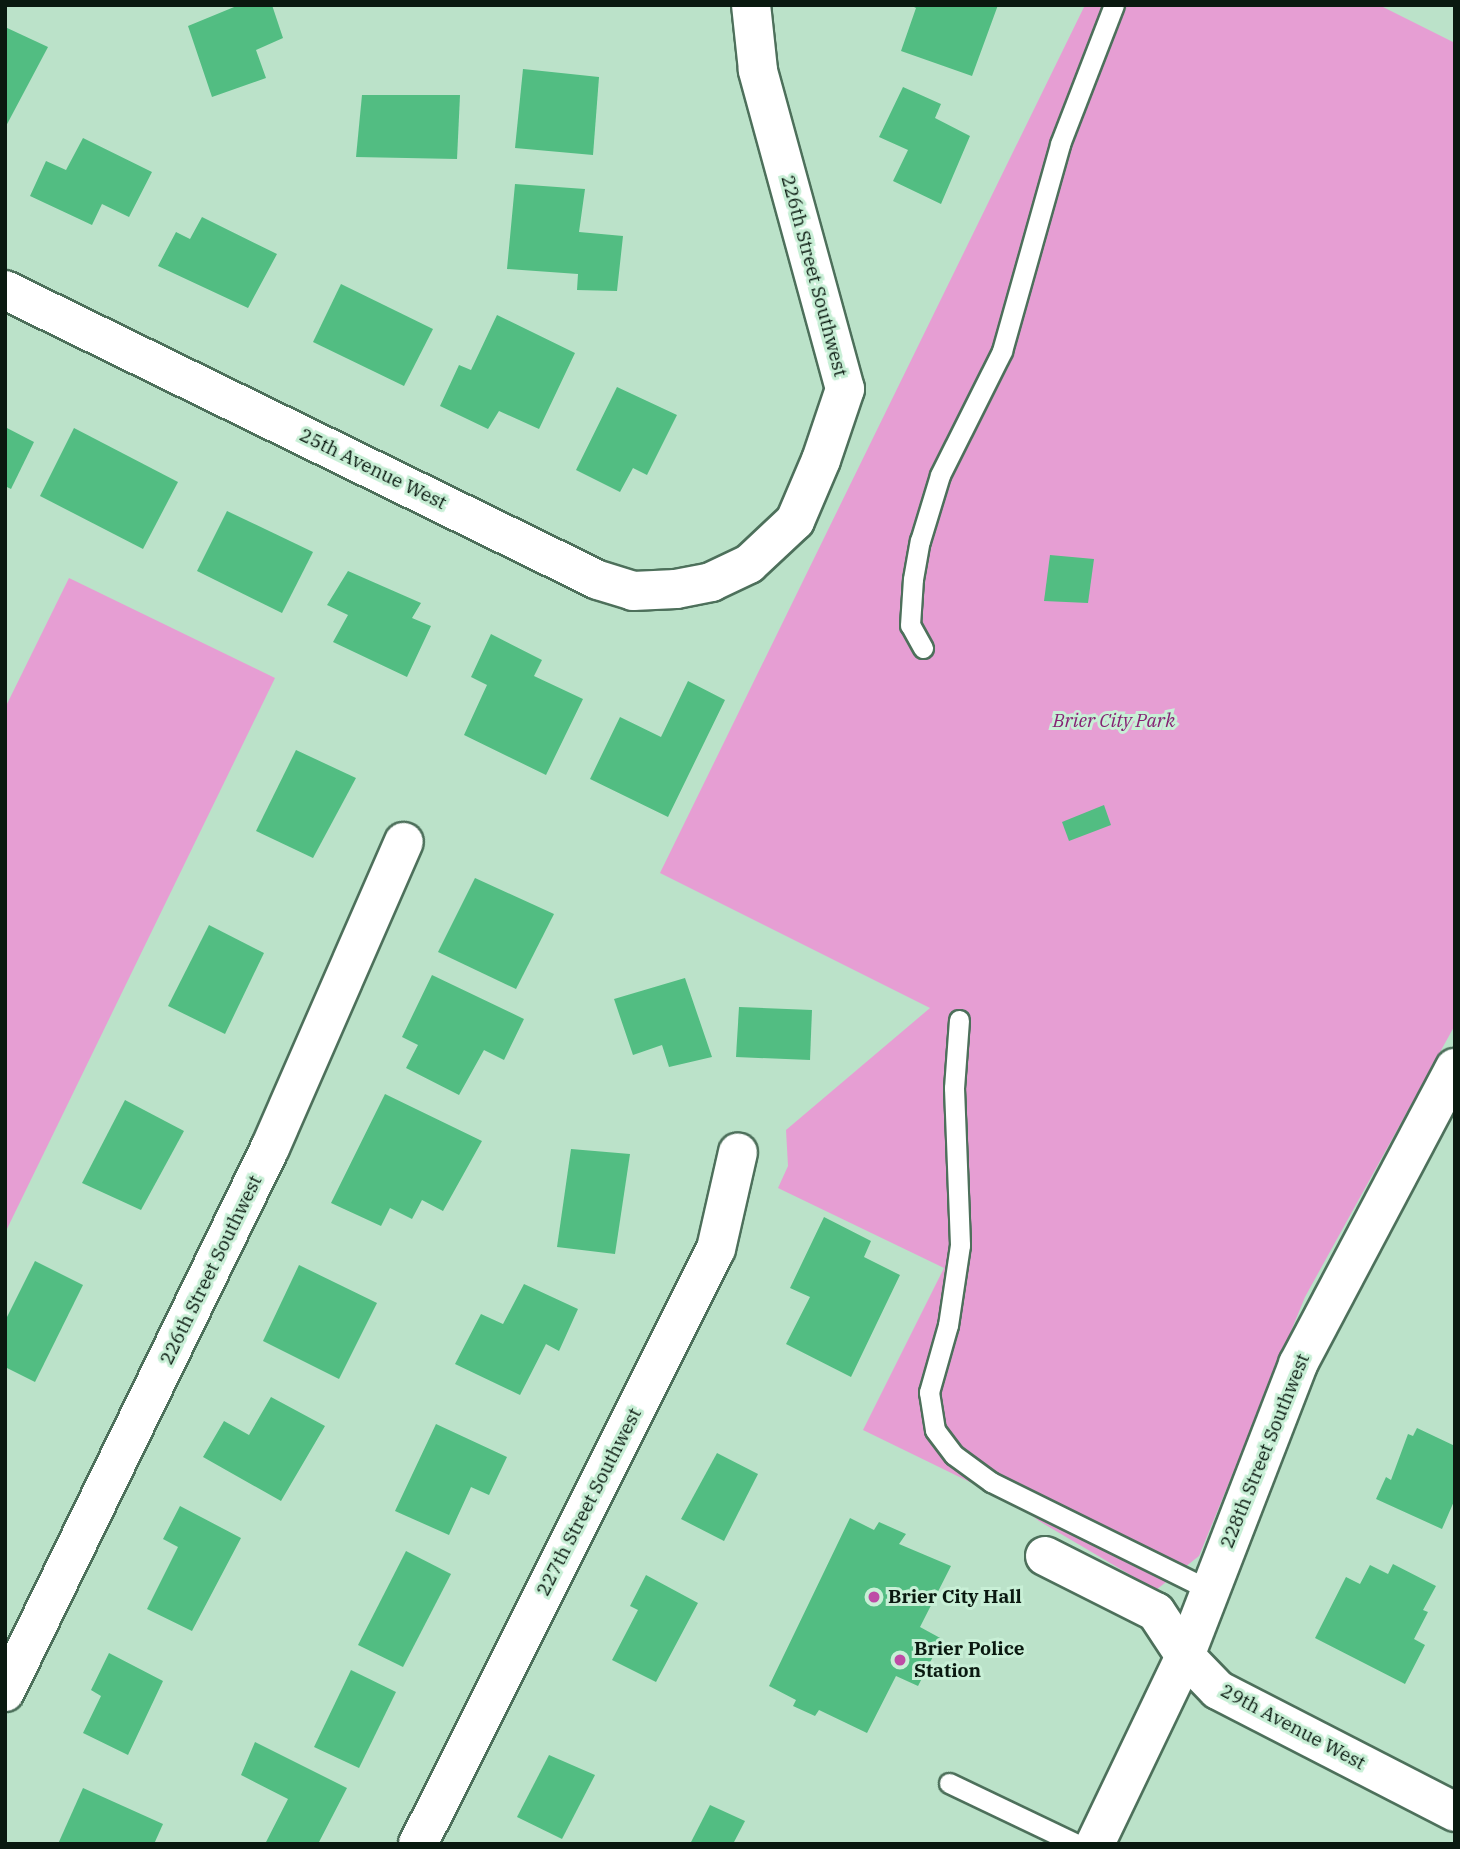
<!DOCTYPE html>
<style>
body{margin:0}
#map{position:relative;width:1460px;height:1849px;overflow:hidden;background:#bbe2c9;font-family:"IBM Plex Serif",serif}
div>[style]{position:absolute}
.green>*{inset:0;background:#e69ed3}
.building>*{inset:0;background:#52bd82}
.roads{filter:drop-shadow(2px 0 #4d705b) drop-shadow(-2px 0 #4d705b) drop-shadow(0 2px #4d705b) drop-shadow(0 -2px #4d705b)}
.service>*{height:19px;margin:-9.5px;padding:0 9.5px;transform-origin:9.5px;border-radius:9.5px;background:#fff}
.minor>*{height:38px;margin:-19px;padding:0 19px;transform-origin:19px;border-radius:19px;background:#fff}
.tertiary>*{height:38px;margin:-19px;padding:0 19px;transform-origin:19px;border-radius:19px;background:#fff}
.secondary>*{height:38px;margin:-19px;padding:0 19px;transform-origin:19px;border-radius:19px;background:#fff}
.dots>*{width:19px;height:19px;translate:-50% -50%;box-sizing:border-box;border:4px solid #c8efd6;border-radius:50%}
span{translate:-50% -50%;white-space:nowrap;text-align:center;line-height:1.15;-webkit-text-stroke:6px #c8efd6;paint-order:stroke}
.street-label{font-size:19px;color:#0a1910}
.park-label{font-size:19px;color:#852173;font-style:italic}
.poi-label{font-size:19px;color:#0a1910;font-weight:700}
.left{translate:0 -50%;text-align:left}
.frame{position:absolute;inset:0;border:7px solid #0a1910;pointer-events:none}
</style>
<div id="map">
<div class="green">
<i style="clip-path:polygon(1085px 5px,1379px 5px,1455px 43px,1455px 1025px,1305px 1297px,1199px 1556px,1156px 1590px,1039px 1521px,1023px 1508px,863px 1430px,944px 1268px,778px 1188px,788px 1166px,786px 1130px,930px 1008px,660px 873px)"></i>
<i style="clip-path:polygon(69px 578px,275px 678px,5px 1233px,5px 708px)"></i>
</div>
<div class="building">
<i style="clip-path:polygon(239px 5px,272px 5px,283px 38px,256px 50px,266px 78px,212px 97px,188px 26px)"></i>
<i style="clip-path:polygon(910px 5px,998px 5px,972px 76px,901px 51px,916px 8px)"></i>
<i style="clip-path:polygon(5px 27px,48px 47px,5px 128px)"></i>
<i style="clip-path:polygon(523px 69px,599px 77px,593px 155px,515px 148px)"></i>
<i style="clip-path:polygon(903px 87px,941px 104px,935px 118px,970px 136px,941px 204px,893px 181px,908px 150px,879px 137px)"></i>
<i style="clip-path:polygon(362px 95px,460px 95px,457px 159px,356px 157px)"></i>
<i style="clip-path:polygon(83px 138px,152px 172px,129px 217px,102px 204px,92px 225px,30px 196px,46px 161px,66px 170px)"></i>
<i style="clip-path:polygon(515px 184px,585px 189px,579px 232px,623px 236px,617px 291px,577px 290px,578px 274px,507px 269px)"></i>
<i style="clip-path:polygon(202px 217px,277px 254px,248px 308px,158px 266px,176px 232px,190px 239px)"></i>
<i style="clip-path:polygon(341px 284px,433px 329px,404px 386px,313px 342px)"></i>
<i style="clip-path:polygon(497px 315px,575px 353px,539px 429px,499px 411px,488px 429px,440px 406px,459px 365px,471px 370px)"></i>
<i style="clip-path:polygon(617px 387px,677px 415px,647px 475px,633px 468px,620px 492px,576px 470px)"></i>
<i style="clip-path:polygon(5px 427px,34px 442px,11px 489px,5px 486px)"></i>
<i style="clip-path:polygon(74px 428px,178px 482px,143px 549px,40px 496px)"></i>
<i style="clip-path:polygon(227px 511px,313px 552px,282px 613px,197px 571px)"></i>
<i style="clip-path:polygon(1050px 555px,1094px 559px,1088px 603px,1044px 601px)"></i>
<i style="clip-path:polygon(348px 571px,421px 603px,412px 618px,431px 626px,407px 677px,333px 642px,348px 615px,327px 605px)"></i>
<i style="clip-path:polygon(491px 634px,542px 660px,534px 676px,583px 699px,546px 775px,464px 735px,487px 685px,471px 677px)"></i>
<i style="clip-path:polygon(688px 681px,725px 700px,668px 817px,590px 779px,620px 717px,661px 737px)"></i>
<i style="clip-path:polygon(296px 750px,356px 778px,313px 858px,256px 831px)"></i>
<i style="clip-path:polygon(1104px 805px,1111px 825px,1069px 841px,1062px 822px)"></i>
<i style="clip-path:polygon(475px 878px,554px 914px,516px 989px,438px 952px)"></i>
<i style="clip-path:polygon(209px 925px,264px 953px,225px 1034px,168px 1006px)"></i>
<i style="clip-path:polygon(432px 975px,524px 1019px,504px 1060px,484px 1050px,459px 1095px,406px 1068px,418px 1045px,402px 1037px)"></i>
<i style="clip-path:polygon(685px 978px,712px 1057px,669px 1067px,662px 1045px,633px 1055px,614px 999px)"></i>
<i style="clip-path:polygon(739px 1007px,812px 1010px,810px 1060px,736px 1057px)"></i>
<i style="clip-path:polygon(385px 1094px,482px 1141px,443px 1211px,422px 1200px,412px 1219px,390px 1208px,381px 1226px,331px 1203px)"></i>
<i style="clip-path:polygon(125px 1100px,184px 1131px,141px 1210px,82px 1183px)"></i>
<i style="clip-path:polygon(571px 1149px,630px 1154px,615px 1254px,557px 1247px)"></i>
<i style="clip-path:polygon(824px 1217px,871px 1241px,864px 1257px,900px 1275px,851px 1377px,786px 1344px,810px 1297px,790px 1288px)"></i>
<i style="clip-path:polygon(35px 1261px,83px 1285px,35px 1382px,5px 1367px,5px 1321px)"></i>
<i style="clip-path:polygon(299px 1265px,377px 1303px,339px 1379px,263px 1341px)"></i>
<i style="clip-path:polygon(524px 1284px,578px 1309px,559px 1351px,546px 1344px,520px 1395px,455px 1364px,481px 1314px,503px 1324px)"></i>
<i style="clip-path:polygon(271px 1397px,325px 1426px,281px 1501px,203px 1457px,224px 1421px,249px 1435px)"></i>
<i style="clip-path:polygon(436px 1424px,507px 1457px,489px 1495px,471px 1487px,449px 1535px,395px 1511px)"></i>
<i style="clip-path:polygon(1417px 1428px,1455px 1446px,1455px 1499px,1442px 1529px,1376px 1499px,1386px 1477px,1391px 1480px,1408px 1434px,1413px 1436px)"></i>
<i style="clip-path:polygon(717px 1453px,758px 1474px,724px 1541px,681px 1519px)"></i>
<i style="clip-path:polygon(180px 1506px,241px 1538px,192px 1631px,147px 1609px,178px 1547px,163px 1539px)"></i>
<i style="clip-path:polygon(850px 1518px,874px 1530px,879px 1522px,906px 1534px,899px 1544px,951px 1566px,920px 1627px,942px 1639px,918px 1686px,896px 1676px,867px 1733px,819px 1710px,815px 1716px,793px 1706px,796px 1700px,769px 1686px)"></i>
<i style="clip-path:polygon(406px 1551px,451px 1574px,403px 1667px,358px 1645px)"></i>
<i style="clip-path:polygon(1393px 1564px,1436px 1586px,1423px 1610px,1428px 1612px,1414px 1639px,1425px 1645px,1405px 1684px,1315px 1638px,1346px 1577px,1360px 1584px,1370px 1565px,1388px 1574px)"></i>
<i style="clip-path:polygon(646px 1575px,698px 1603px,656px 1682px,612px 1660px,638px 1610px,630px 1606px)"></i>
<i style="clip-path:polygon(109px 1653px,163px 1681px,128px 1755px,83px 1733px,101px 1696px,91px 1690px)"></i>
<i style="clip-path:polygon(351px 1670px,396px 1692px,359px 1768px,314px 1747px)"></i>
<i style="clip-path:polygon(255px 1742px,347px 1788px,318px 1844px,265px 1844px,288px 1799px,241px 1775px)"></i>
<i style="clip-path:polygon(549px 1755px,595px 1775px,562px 1839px,517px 1817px)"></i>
<i style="clip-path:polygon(83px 1788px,163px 1824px,154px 1844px,58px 1844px)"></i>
<i style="clip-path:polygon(710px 1805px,745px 1821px,733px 1844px,690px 1844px)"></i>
</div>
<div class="roads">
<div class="service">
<i style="left:923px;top:648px;width:26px;rotate:-119deg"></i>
<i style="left:910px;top:625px;width:46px;rotate:-86.3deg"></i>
<i style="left:913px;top:579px;width:39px;rotate:-80deg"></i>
<i style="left:920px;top:541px;width:69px;rotate:-73.1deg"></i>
<i style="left:940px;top:475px;width:139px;rotate:-63.4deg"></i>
<i style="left:1002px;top:351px;width:215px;rotate:-74.3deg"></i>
<i style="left:1060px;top:144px;width:149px;rotate:-68.8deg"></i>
<i style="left:959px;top:1020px;width:68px;rotate:94.2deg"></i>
<i style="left:954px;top:1088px;width:157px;rotate:87.8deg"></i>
<i style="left:960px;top:1245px;width:81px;rotate:98.5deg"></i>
<i style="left:948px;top:1325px;width:70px;rotate:105.8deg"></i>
<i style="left:929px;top:1392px;width:38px;rotate:81deg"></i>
<i style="left:935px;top:1430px;width:31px;rotate:53deg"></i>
<i style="left:954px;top:1455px;width:46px;rotate:36.1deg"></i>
<i style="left:991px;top:1482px;width:244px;rotate:26.3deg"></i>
<i style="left:949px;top:1783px;width:142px;rotate:25.5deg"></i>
</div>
<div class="minor">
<i style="left:5px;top:290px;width:660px;rotate:26.06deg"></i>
<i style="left:598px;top:580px;width:37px;rotate:17deg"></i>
<i style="left:633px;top:591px;width:43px;rotate:-2.7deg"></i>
<i style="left:676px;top:589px;width:36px;rotate:-11deg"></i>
<i style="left:711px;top:582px;width:42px;rotate:-25.3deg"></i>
<i style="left:749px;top:564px;width:63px;rotate:-43.1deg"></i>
<i style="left:795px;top:521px;width:66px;rotate:-66.9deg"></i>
<i style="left:821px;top:460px;width:75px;rotate:-71.3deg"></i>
<i style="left:845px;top:389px;width:331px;rotate:-105.3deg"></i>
<i style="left:758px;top:70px;width:65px;rotate:-96.1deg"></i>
<i style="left:1045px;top:1556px;width:124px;rotate:26.8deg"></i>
<i style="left:1156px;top:1612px;width:53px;rotate:56.6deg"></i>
<i style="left:5px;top:1692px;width:605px;rotate:-64.03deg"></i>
<i style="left:270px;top:1148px;width:334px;rotate:-66.4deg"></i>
<i style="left:418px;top:1844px;width:665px;rotate:-63.4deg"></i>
<i style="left:716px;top:1249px;width:99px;rotate:-77.2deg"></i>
</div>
<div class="tertiary">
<i style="left:1185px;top:1656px;width:47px;rotate:45.9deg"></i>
<i style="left:1218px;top:1690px;width:267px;rotate:27.2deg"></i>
</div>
<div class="secondary">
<i style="left:1095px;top:1844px;width:208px;rotate:-64.4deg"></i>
<i style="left:1185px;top:1656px;width:313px;rotate:-68.8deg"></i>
<i style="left:1298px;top:1364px;width:335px;rotate:-62.1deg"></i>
</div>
</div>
<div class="dots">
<i style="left:874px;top:1597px;background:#be4ca6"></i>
<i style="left:900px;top:1660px;background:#be4ca6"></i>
</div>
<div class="street-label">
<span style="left:814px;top:276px;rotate:75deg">226th Street Southwest</span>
<span style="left:373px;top:469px;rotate:26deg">25th Avenue West</span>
<span style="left:211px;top:1270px;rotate:-64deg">226th Street Southwest</span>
<span style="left:1265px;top:1451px;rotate:-68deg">228th Street Southwest</span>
<span style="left:589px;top:1502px;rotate:-63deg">227th Street Southwest</span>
<span style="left:1293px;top:1727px;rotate:28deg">29th Avenue West</span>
</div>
<div class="park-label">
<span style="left:1114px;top:721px">Brier City Park</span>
</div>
<div class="poi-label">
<span class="left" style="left:888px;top:1597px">Brier City Hall</span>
<span class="left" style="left:914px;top:1660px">Brier Police<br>Station</span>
</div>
<div class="frame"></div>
</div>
